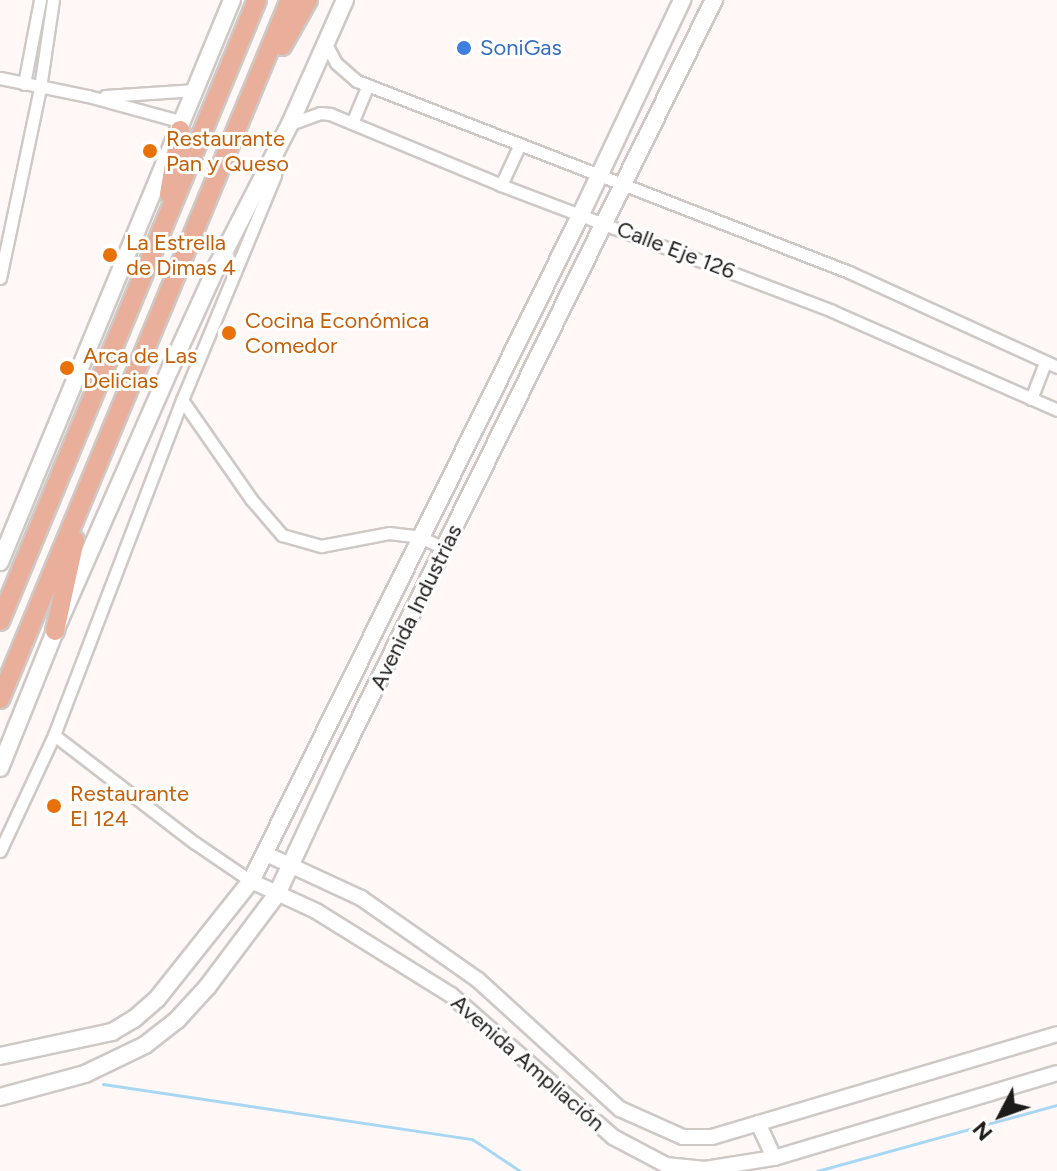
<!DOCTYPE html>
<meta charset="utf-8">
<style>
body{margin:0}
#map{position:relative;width:1057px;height:1171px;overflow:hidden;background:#fff8f6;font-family:Figtree,sans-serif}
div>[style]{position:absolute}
.stream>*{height:3px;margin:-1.5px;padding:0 1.5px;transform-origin:1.5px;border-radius:1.5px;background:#a8d7f4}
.roads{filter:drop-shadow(2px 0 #cfc9c6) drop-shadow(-2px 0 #cfc9c6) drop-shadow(0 2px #cfc9c6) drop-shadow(0 -2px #cfc9c6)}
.minor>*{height:11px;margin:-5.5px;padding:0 5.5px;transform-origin:5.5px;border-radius:5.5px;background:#fff}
.tertiary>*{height:14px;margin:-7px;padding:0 7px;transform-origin:7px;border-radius:7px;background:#fff}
.secondary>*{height:16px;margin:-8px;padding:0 8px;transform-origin:8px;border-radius:8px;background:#fff}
.trunk>*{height:18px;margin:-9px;padding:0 9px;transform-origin:9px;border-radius:9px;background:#eaaf9b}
.dots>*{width:22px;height:22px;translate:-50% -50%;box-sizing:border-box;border:4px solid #fff;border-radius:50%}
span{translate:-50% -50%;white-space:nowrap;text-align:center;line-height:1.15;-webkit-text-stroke:6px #fff;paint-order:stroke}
.shop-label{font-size:22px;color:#366cbe}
.left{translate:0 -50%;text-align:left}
.food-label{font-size:22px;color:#c56008}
.street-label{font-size:22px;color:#1e1c1b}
.north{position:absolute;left:961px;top:1075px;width:80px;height:80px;-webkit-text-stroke:6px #fff;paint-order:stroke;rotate:229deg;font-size:22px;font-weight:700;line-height:32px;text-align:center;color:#1e1c1b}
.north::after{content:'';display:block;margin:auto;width:28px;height:36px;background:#1e1c1b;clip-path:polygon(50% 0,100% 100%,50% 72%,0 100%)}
</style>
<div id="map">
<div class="stream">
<i style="left:103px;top:1084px;width:373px;rotate:8.5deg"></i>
<i style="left:472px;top:1139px;width:58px;rotate:33.7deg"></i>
<i style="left:817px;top:1171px;width:249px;rotate:-15.4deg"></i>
</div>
<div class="roads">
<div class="minor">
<i style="left:327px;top:46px;width:19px;rotate:62deg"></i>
<i style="left:336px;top:63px;width:28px;rotate:41deg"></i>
<i style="left:357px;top:81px;width:528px;rotate:21.22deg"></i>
<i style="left:849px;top:272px;width:229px;rotate:24.5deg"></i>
<i style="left:0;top:78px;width:90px;rotate:11.6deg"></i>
<i style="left:88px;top:96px;width:98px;rotate:15.3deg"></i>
<i style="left:24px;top:84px;width:86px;rotate:-79.2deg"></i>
<i style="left:105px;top:96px;width:91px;rotate:-3.8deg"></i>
<i style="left:352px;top:123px;width:41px;rotate:-67.2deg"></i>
<i style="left:290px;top:124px;width:32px;rotate:-20deg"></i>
<i style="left:320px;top:113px;width:10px;rotate:6deg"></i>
<i style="left:330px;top:114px;width:185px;rotate:22.5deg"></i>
<i style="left:501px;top:185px;width:354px;rotate:20.8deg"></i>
<i style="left:832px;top:311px;width:246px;rotate:23.7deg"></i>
<i style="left:501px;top:185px;width:45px;rotate:-65.1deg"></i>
<i style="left:0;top:278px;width:194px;rotate:-78.1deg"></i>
<i style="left:40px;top:88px;width:89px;rotate:-81.6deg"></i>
<i style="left:1031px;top:399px;width:40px;rotate:-69deg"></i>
<i style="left:182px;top:400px;width:121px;rotate:55.1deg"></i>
<i style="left:251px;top:499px;width:48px;rotate:49.3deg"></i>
<i style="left:282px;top:535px;width:41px;rotate:15.8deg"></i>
<i style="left:321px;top:546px;width:69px;rotate:-10.8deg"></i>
<i style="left:389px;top:533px;width:31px;rotate:7deg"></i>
<i style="left:420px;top:537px;width:26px;rotate:25deg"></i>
<i style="left:54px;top:735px;width:178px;rotate:37.5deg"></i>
<i style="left:195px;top:843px;width:68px;rotate:34.2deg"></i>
<i style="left:0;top:851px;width:128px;rotate:-65deg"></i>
<i style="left:54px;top:735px;width:359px;rotate:-69.1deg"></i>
<i style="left:182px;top:400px;width:243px;rotate:-67.5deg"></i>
<i style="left:275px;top:175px;width:17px;rotate:-83deg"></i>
</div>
<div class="tertiary">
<i style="left:266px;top:854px;width:105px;rotate:24.9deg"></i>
<i style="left:361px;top:898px;width:143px;rotate:35deg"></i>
<i style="left:478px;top:980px;width:192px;rotate:42.3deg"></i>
<i style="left:620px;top:1109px;width:69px;rotate:24deg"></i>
<i style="left:683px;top:1137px;width:29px"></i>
<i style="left:712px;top:1137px;width:360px;rotate:-16.6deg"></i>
<i style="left:251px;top:881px;width:72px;rotate:24.8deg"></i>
<i style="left:316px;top:911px;width:159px;rotate:31.9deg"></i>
<i style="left:451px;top:995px;width:215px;rotate:41.2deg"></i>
<i style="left:613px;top:1137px;width:60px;rotate:27.8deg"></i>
<i style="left:666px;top:1165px;width:39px;rotate:6deg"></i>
<i style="left:705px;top:1169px;width:70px;rotate:-9.1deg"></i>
<i style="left:774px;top:1158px;width:295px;rotate:-16.7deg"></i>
<i style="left:758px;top:1123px;width:38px;rotate:65deg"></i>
</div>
<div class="secondary">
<i style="left:0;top:562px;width:608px;rotate:-67.57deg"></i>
<i style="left:0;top:768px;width:148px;rotate:-68.1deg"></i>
<i style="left:55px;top:631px;width:288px;rotate:-66.3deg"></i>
<i style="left:171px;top:367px;width:113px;rotate:-65.5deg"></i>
<i style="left:218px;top:264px;width:157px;rotate:-62.8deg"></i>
<i style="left:290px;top:124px;width:136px;rotate:-66.1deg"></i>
<i style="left:0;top:1056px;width:115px;rotate:-12.1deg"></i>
<i style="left:112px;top:1032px;width:26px;rotate:-31deg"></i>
<i style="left:134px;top:1019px;width:30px;rotate:-41deg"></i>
<i style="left:157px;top:999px;width:151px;rotate:-51.5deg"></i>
<i style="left:251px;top:881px;width:744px;rotate:-63.68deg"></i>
<i style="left:581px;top:214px;width:237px;rotate:-64.7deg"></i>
<i style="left:0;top:1097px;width:88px;rotate:-15.1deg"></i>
<i style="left:85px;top:1074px;width:67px;rotate:-25.8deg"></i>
<i style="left:145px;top:1045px;width:41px;rotate:-38deg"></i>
<i style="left:177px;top:1020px;width:46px;rotate:-47.6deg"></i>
<i style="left:208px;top:986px;width:115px;rotate:-53.1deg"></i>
<i style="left:277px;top:894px;width:149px;rotate:-65deg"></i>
<i style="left:340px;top:759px;width:846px;rotate:-63.77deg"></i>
</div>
<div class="trunk">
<i style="left:282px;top:46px;width:53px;rotate:-60.5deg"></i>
<i style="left:169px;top:194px;width:65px;rotate:-80.2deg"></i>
<i style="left:0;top:621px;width:672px;rotate:-67.52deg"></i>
<i style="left:55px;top:631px;width:93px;rotate:-77.6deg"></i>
<i style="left:0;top:699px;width:757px;rotate:-67.47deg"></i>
</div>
</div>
<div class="dots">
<i style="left:464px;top:48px;background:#3f7fe0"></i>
<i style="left:150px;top:151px;background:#e8710a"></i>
<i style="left:110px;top:255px;background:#e8710a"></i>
<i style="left:229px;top:333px;background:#e8710a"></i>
<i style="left:67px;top:368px;background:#e8710a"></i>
<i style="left:54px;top:806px;background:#e8710a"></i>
</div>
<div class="shop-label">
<span class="left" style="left:480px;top:48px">SoniGas</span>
</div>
<div class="food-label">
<span class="left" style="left:166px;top:151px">Restaurante<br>Pan y Queso</span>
<span class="left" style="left:126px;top:255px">La Estrella<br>de Dimas 4</span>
<span class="left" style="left:245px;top:333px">Cocina Económica<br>Comedor</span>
<span class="left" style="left:83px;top:368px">Arca de Las<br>Delicias</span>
<span class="left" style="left:70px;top:806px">Restaurante<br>El 124</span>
</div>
<div class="street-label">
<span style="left:676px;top:250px;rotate:21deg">Calle Eje 126</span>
<span style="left:416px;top:607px;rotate:-64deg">Avenida Industrias</span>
<span style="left:528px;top:1063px;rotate:41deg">Avenida Ampliación</span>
</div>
<div class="north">N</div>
</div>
